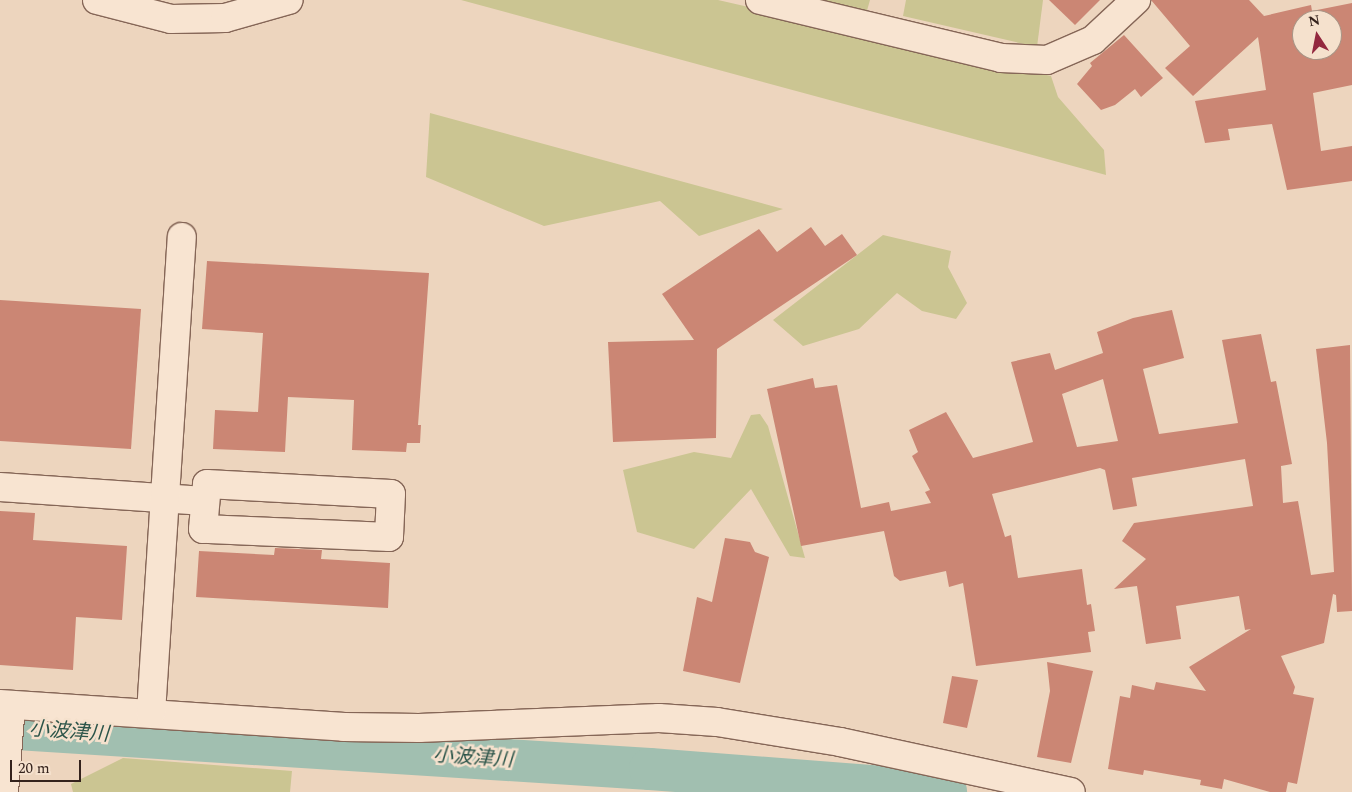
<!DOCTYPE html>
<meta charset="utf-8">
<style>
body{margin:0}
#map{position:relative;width:1352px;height:792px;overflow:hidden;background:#edd5be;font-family:Spectral,"Noto Sans JP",serif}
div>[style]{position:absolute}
.green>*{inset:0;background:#cbc592}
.river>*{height:42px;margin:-21px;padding:0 21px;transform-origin:21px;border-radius:21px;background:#a1bfb0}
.building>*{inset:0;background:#cb8674}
.roads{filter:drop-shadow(1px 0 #856657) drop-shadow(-1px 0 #856657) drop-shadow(0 1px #856657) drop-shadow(0 -1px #856657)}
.minor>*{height:28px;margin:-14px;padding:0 14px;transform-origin:14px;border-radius:14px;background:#f8e4d1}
span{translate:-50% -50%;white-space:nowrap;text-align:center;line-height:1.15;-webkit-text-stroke:5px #f5e1cd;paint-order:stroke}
.water-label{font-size:20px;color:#2b5449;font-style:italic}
.north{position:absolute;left:1292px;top:10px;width:50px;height:50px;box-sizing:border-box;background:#f5e1cd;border:1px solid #a89586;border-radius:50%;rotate:349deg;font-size:14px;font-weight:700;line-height:20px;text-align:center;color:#34221c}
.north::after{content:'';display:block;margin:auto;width:18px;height:22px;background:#93283f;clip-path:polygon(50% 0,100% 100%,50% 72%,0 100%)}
.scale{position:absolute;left:10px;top:760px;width:71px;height:22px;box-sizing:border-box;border:2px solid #34221c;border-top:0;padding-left:6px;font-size:15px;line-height:18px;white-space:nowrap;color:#34221c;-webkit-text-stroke:4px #f5e1cd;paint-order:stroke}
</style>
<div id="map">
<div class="green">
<i style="clip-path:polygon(461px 0,718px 0,1051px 76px,1058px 97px,1104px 150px,1106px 175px)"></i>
<i style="clip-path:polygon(817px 0,870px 0,866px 14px)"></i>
<i style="clip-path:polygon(906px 0,1043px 0,1037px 47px,903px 16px)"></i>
<i style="clip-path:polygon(430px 113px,783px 209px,699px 236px,660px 201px,544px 226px,426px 177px)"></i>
<i style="clip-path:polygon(883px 235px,951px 251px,948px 267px,967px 303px,956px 319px,922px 311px,897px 293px,859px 329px,803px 346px,773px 320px)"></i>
<i style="clip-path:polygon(760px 414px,768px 426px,805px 558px,790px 556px,751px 489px,694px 549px,637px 532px,623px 470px,694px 452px,731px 458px,751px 415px)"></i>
<i style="clip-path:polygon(123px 758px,292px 771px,290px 792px,73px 792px,71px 784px)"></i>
</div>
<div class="river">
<i style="left:0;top:728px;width:651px;rotate:3.61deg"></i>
<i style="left:650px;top:769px;width:297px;rotate:4.4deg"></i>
</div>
<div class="building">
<i style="clip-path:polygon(1049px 0,1100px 0,1075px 25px)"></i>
<i style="clip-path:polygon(evenodd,1151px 0,1249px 0,1264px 16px,1311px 5px,1312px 11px,1352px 3px,1352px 85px,1313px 93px,1321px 151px,1352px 146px,1352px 181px,1287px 190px,1272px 124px,1228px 129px,1230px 140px,1205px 143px,1195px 101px,1266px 90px,1258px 37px,1193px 96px,1165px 68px,1190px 46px,1151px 0,1302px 20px,1332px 20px,1332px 50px,1302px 50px,1302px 20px)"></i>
<i style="clip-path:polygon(1124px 35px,1163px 78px,1141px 97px,1135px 89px,1115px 105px,1101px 110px,1077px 84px,1092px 66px,1090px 63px)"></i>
<i style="clip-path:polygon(811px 227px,825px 246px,842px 234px,857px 255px,717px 349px,716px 438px,613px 442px,608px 342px,694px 340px,662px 294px,759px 229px,777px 252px)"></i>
<i style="clip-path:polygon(207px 261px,429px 273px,418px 425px,421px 425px,420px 443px,407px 443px,406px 452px,352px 450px,354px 400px,288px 397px,285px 452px,213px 449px,215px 410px,258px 412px,263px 333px,202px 329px)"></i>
<i style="clip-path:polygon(0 300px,141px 309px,131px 449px,0 441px)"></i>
<i style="clip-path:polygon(evenodd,1172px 310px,1184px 358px,1143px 369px,1159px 434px,1238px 423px,1222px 340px,1261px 334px,1271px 382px,1276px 381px,1292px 464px,1281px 466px,1283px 503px,1298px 501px,1311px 575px,1334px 572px,1327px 443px,1316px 349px,1350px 345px,1352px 611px,1337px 612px,1336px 595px,1333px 594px,1324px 643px,1281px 656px,1295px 687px,1293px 694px,1314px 698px,1297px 784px,1288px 782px,1286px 792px,1270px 792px,1224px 779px,1222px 789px,1200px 785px,1201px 780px,1144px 770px,1143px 775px,1108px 769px,1120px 696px,1130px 698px,1132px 685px,1154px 690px,1156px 682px,1206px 691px,1189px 667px,1251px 629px,1245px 630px,1239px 596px,1176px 606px,1181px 639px,1146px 644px,1137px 586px,1114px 589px,1146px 559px,1122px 541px,1134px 523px,1253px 506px,1245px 459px,1132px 478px,1137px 506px,1113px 510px,1105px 470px,1100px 468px,992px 494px,1005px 537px,1011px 535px,1018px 578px,1082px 569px,1087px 605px,1091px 604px,1095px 631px,1088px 632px,1091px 652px,976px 666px,963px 583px,949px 587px,946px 571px,900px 581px,894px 576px,884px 531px,801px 546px,767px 389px,813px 378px,815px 388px,837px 385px,861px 508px,889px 502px,891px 511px,931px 503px,925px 492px,930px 490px,912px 456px,918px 452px,909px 430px,946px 412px,973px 458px,1033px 442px,1011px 362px,1050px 353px,1055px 370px,1103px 353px,1097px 332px,1133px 318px,1172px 310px,1103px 379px,1118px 441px,1077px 447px,1062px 394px,1103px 379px)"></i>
<i style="clip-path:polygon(0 511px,35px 513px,33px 540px,127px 546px,122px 620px,76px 617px,73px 670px,0 665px)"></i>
<i style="clip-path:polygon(725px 538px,750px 542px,755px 552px,769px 557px,740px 683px,683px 671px,697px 597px,712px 602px)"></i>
<i style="clip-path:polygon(275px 548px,322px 550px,321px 559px,390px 563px,388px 608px,196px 597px,199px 551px,274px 555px)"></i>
<i style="clip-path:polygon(1047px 662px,1093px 671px,1071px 763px,1037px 757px,1050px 691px)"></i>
<i style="clip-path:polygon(952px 676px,978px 680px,967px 728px,943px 723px)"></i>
</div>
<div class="roads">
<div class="minor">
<i style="left:97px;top:0;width:76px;rotate:14.4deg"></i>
<i style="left:171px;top:19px;width:54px;rotate:-1.1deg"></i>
<i style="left:225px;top:18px;width:66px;rotate:-15.7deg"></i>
<i style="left:760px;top:0;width:248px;rotate:13.5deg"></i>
<i style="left:1001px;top:58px;width:46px;rotate:2.5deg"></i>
<i style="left:1047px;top:60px;width:50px;rotate:-23.5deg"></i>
<i style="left:1093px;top:40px;width:59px;rotate:-42.9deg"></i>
<i style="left:207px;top:484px;width:184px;rotate:3.1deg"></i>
<i style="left:391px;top:494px;width:43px;rotate:92.7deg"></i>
<i style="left:389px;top:537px;width:186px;rotate:-177.5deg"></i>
<i style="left:203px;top:529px;width:45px;rotate:-84.9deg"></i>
<i style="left:0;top:487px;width:205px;rotate:3.9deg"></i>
<i style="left:0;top:704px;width:345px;rotate:3.8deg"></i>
<i style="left:344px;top:727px;width:75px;rotate:0.8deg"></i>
<i style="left:419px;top:728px;width:240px;rotate:-2.4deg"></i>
<i style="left:659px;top:718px;width:58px;rotate:3.9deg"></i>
<i style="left:717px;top:722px;width:125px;rotate:9.2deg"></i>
<i style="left:840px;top:742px;width:236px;rotate:12.2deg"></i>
<i style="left:151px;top:713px;width:477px;rotate:-86.3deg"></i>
<i style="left:4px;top:792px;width:87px;rotate:-85.4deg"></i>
</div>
</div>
<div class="water-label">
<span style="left:69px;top:732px;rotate:4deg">小波津川</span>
<span style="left:473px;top:758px;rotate:4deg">小波津川</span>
</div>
<div class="north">N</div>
<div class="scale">20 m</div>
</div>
